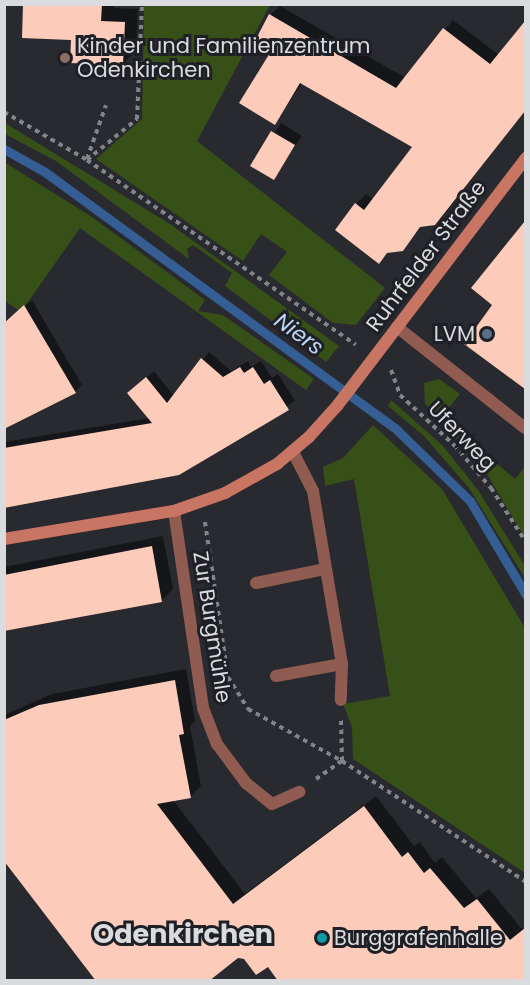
<!DOCTYPE html>
<meta charset="utf-8">
<style>
body{margin:0}
#map{position:relative;width:530px;height:985px;overflow:hidden;background:#292a30;font-family:Poppins,sans-serif}
div>[style]{position:absolute}
.green>*{inset:0;background:#375018}
.shadow>*{inset:0;background:#0007}
.stream>*{height:9px;margin:-4.5px;padding:0 4.5px;transform-origin:4.5px;border-radius:4.5px;background:#345e94}
.building>*{inset:0;background:#fccbba}
.path>*{height:4px;margin-top:-2px;transform-origin:0;background:repeating-linear-gradient(90deg,#838489 0 4.5px,transparent 0 9px)}
.service>*{height:12px;margin:-6px;padding:0 6px;transform-origin:6px;border-radius:6px;background:#905b50}
.minor>*{height:12px;margin:-6px;padding:0 6px;transform-origin:6px;border-radius:6px;background:#905b50}
.secondary>*{height:12px;margin:-6px;padding:0 6px;transform-origin:6px;border-radius:6px;background:#c87564}
.dots>*{width:16px;height:16px;translate:-50% -50%;box-sizing:border-box;border:3px solid #1f2026;border-radius:50%}
span{translate:-50% -50%;white-space:nowrap;text-align:center;line-height:1.15;-webkit-text-stroke:6px #1f2026;paint-order:stroke}
.poi-label{font-size:21px;color:#dadbdf}
.left{translate:0 -50%;text-align:left}
.right{translate:-100% -50%;text-align:right}
.street-label{font-size:21px;color:#dadbdf}
.water-label{font-size:22px;color:#bcd4f5;font-style:italic}
.district-label{font-size:27px;color:#dadbdf;font-weight:700}
.frame{position:absolute;inset:0;border:6px solid #dadbdf;pointer-events:none}
</style>
<div id="map">
<div class="green">
<i style="clip-path:polygon(144px 5px,270px 5px,197px 141px,385px 288px,356px 325px,333px 323px,269px 275px,287px 252px,261px 234px,243px 261px,96px 159px,142px 119px)"></i>
<i style="clip-path:polygon(5px 123px,170px 224px,339px 346px,326px 362px,225px 286px,232px 273px,193px 245px,187px 249px,189px 259px,56px 161px,5px 134px)"></i>
<i style="clip-path:polygon(4px 162px,92px 217px,205px 300px,198px 311px,223px 315px,314px 379px,306px 390px,80px 228px,21px 312px,5px 301px)"></i>
<i style="clip-path:polygon(439px 379px,460px 394px,441px 417px,515px 479px,525px 467px,525px 538px,482px 466px,425px 404px,424px 383px)"></i>
<i style="clip-path:polygon(391px 400px,443px 446px,478px 490px,525px 566px,525px 578px,469px 488px,424px 436px,388px 406px)"></i>
<i style="clip-path:polygon(373px 425px,442px 489px,525px 628px,525px 873px,353px 759px,352px 727px,343px 704px,390px 696px,354px 479px,325px 486px,323px 467px,343px 458px)"></i>
</div>
<div class="shadow">
<i style="clip-path:polygon(25px 4px,114px 4px,114px 8px,138px 9px,136px 50px,123px 64px,72px 38px)"></i>
<i style="clip-path:polygon(280px 6px,406px 78px,453px 20px,499px 55px,526px 24px,526px 108px,445px 214px,434px 224px,422px 225px,402px 249px,389px 251px,379px 262px,356px 204px,366px 194px,374px 200px,414px 146px,302px 83px,275px 123px,275px 48px,270px 15px)"></i>
<i style="clip-path:polygon(281px 123px,302px 136px,273px 178px,253px 166px)"></i>
<i style="clip-path:polygon(526px 223px,526px 387px,466px 344px,494px 305px,473px 288px)"></i>
<i style="clip-path:polygon(32px 300px,82px 385px,75px 392px,4px 350px,4px 322px)"></i>
<i style="clip-path:polygon(209px 352px,231px 371px,248px 361px,251px 367px,261px 361px,272px 378px,278px 374px,295px 401px,178px 474px,4px 508px,4px 442px,150px 418px,137px 386px,154px 371px,174px 396px)"></i>
<i style="clip-path:polygon(163px 536px,173px 589px,161px 601px,4px 630px,4px 567px)"></i>
<i style="clip-path:polygon(186px 669px,195px 721px,190px 726px,201px 786px,190px 797px,173px 800px,245px 894px,376px 796px,414px 846px,420px 842px,435px 863px,442px 857px,476px 898px,489px 889px,522px 929px,526px 927px,526px 980px,280px 980px,268px 965px,244px 957px,4px 788px,4px 715px,52px 694px)"></i>
</div>
<div class="stream">
<i style="left:4px;top:149px;width:47px;rotate:29.3deg"></i>
<i style="left:45px;top:172px;width:436px;rotate:36.2deg"></i>
<i style="left:397px;top:430px;width:102px;rotate:44.2deg"></i>
<i style="left:470px;top:501px;width:109px;rotate:59.2deg"></i>
</div>
<div class="building">
<i style="clip-path:polygon(23px 4px,102px 4px,101px 21px,125px 22px,123px 65px,70px 63px,71px 40px,22px 38px)"></i>
<i style="clip-path:polygon(269px 14px,396px 88px,443px 28px,490px 64px,525px 21px,525px 111px,435px 225px,420px 227px,403px 251px,387px 253px,379px 264px,335px 230px,355px 203px,364px 210px,412px 147px,300px 83px,275px 125px,239px 103px,273px 48px,256px 39px)"></i>
<i style="clip-path:polygon(271px 131px,295px 145px,274px 180px,250px 166px)"></i>
<i style="clip-path:polygon(525px 221px,525px 389px,464px 344px,492px 305px,471px 288px)"></i>
<i style="clip-path:polygon(24px 305px,76px 393px,4px 429px,4px 323px)"></i>
<i style="clip-path:polygon(201px 358px,223px 377px,240px 367px,244px 373px,253px 367px,264px 384px,270px 380px,289px 410px,179px 475px,4px 508px,4px 448px,152px 423px,127px 393px,146px 377px,167px 403px)"></i>
<i style="clip-path:polygon(152px 546px,162px 602px,4px 631px,4px 575px)"></i>
<i style="clip-path:polygon(175px 680px,184px 734px,179px 735px,191px 798px,157px 804px,233px 904px,364px 806px,402px 857px,408px 852px,424px 873px,430px 868px,464px 908px,477px 899px,510px 940px,525px 928px,525px 981px,278px 981px,268px 967px,256px 975px,244px 959px,238px 958px,209px 981px,96px 981px,4px 861px,4px 720px,39px 705px)"></i>
</div>
<div class="path">
<i style="left:4px;top:112px;width:96px;rotate:30deg"></i>
<i style="left:87px;top:160px;width:326px;rotate:34.5deg"></i>
<i style="left:87px;top:159px;width:57px;rotate:-70.6deg"></i>
<i style="left:87px;top:160px;width:65px;rotate:-39.4deg"></i>
<i style="left:137px;top:119px;width:115px;rotate:-87.5deg"></i>
<i style="left:391px;top:370px;width:27px;rotate:70deg"></i>
<i style="left:400px;top:395px;width:74px;rotate:42.8deg"></i>
<i style="left:454px;top:445px;width:57px;rotate:49.3deg"></i>
<i style="left:491px;top:488px;width:64px;rotate:57.1deg"></i>
<i style="left:205px;top:522px;width:157px;rotate:81.6deg"></i>
<i style="left:228px;top:677px;width:38px;rotate:58deg"></i>
<i style="left:248px;top:709px;width:107px;rotate:29deg"></i>
<i style="left:342px;top:761px;width:220px;rotate:33.3deg"></i>
<i style="left:316px;top:779px;width:32px;rotate:-35deg"></i>
<i style="left:342px;top:761px;width:42px;rotate:-91.4deg"></i>
</div>
<div class="service">
<i style="left:293px;top:452px;width:44px;rotate:62.9deg"></i>
<i style="left:313px;top:491px;width:175px;rotate:80.5deg"></i>
<i style="left:342px;top:664px;width:36px;rotate:92deg"></i>
<i style="left:256px;top:583px;width:70px;rotate:-11.5deg"></i>
<i style="left:276px;top:676px;width:67px;rotate:-10.3deg"></i>
</div>
<div class="minor">
<i style="left:397px;top:327px;width:164px;rotate:38.3deg"></i>
<i style="left:174px;top:511px;width:199px;rotate:81.6deg"></i>
<i style="left:203px;top:708px;width:39px;rotate:69deg"></i>
<i style="left:217px;top:744px;width:49px;rotate:53.4deg"></i>
<i style="left:246px;top:783px;width:33px;rotate:39deg"></i>
<i style="left:272px;top:804px;width:30px;rotate:-24deg"></i>
</div>
<div class="secondary">
<i style="left:4px;top:539px;width:172px;rotate:-9.4deg"></i>
<i style="left:174px;top:511px;width:54px;rotate:-19.4deg"></i>
<i style="left:225px;top:493px;width:60px;rotate:-29.1deg"></i>
<i style="left:277px;top:464px;width:42px;rotate:-40.2deg"></i>
<i style="left:309px;top:437px;width:42px;rotate:-47.9deg"></i>
<i style="left:337px;top:406px;width:312px;rotate:-52.7deg"></i>
</div>
<div class="dots">
<i style="left:65px;top:58px;background:#8d6e63"></i>
<i style="left:487px;top:334px;background:#5c6f8a"></i>
<i style="left:322px;top:938px;background:#0f9aa8"></i>
</div>
<div class="poi-label">
<span class="left" style="left:77px;top:58px">Kinder und Familienzentrum<br>Odenkirchen</span>
<span class="right" style="left:475px;top:334px">LVM</span>
<span class="left" style="left:334px;top:938px">Burggrafenhalle</span>
</div>
<div class="street-label">
<span style="left:426px;top:256px;rotate:-53deg">Ruhrfelder Straße</span>
<span style="left:462px;top:436px;rotate:46deg">Uferweg</span>
<span style="left:212px;top:627px;rotate:81deg">Zur Burgmühle</span>
</div>
<div class="water-label">
<span style="left:299px;top:334px;rotate:36deg">Niers</span>
</div>
<div class="district-label">
<span style="left:183px;top:934px">Odenkirchen</span>
</div>
<div class="frame"></div>
</div>
